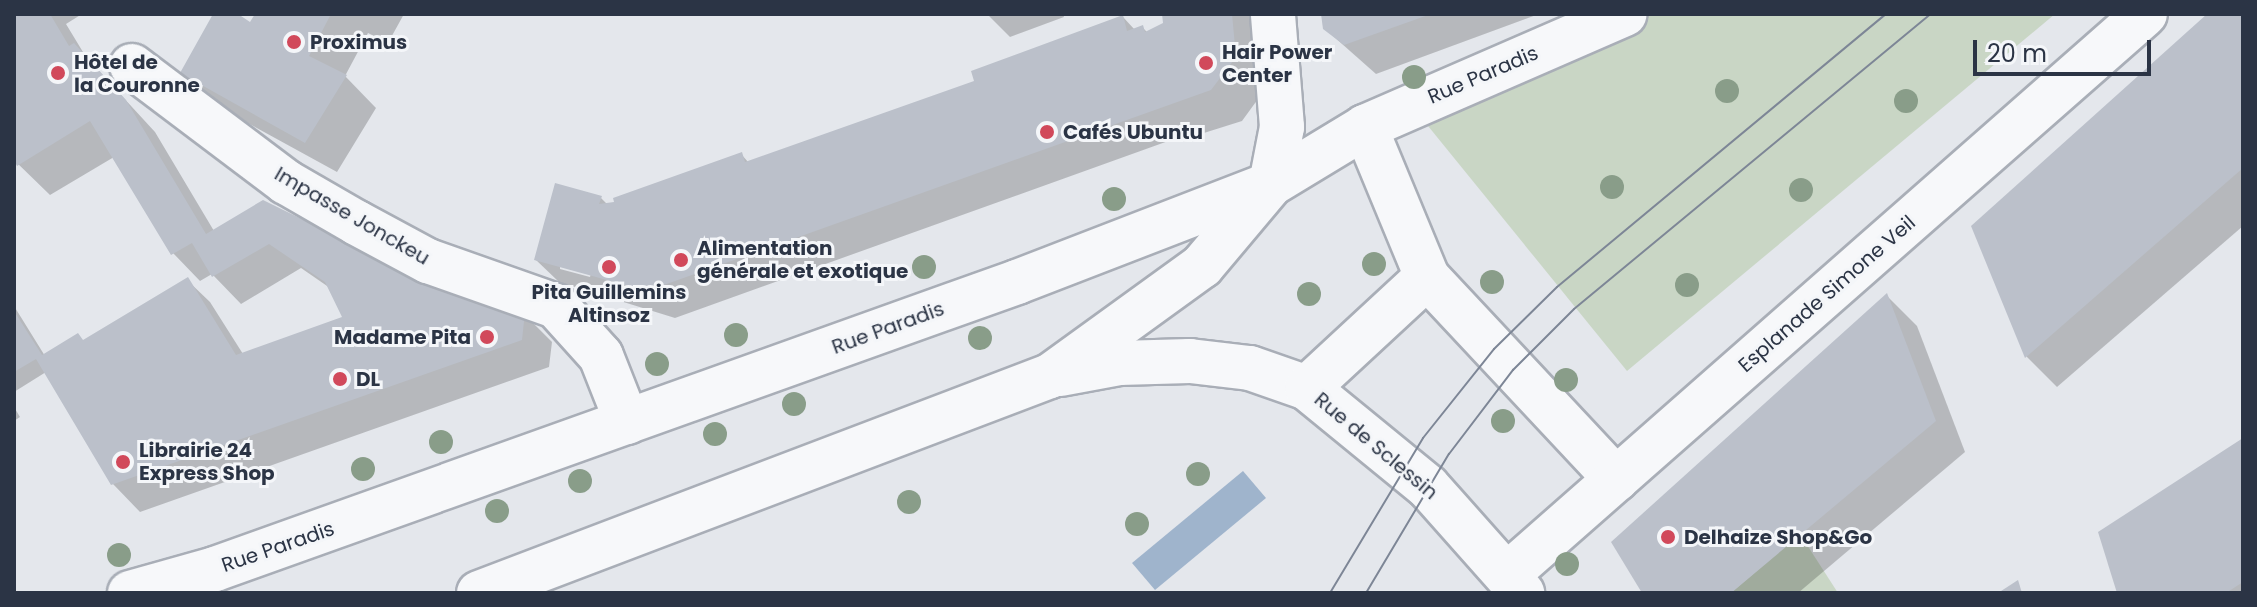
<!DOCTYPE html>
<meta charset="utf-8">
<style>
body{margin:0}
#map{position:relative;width:2257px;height:607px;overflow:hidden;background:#e4e7ec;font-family:Poppins,sans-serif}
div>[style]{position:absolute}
.green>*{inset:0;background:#c9d6c5}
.water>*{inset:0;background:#9fb4cc}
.shadow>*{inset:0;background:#0003}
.building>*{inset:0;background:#bbc0ca}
.roads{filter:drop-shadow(2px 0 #a9aeb7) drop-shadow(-2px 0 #a9aeb7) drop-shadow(0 2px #a9aeb7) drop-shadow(0 -2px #a9aeb7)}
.minor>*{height:44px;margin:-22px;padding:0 22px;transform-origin:22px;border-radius:22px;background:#f7f8fa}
.tram>*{height:2px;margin:-1px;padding:0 1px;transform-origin:1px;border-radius:1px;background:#7d8696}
.trees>*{width:24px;height:24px;margin:-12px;border-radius:50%;background:#899d89}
.dots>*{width:22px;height:22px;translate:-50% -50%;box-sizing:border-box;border:4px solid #f4f6f9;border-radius:50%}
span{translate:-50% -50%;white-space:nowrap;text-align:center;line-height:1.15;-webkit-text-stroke:6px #f4f6f9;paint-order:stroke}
.poi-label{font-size:20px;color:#2b3445;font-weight:700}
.left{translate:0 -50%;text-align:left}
.right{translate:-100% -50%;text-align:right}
.street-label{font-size:20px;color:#2b3445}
.frame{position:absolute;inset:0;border:16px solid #2b3445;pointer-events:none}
.scale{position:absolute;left:1973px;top:40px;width:178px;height:36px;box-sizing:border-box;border:4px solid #2b3445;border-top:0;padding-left:10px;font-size:24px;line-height:28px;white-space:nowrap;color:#2b3445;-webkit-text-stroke:6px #f4f6f9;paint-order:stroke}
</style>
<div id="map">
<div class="green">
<i style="clip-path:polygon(1625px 14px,2055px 14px,1627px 371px,1411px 105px)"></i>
<i style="clip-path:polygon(1800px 534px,1838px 593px,1731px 593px)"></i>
</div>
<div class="water">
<i style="clip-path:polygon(1243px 471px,1266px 498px,1155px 590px,1132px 563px)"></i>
</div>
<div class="shadow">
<i style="clip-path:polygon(14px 14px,82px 14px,66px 24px,86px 57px,155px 132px,214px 231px,304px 224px,524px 314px,552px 342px,549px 367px,140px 512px,113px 484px,46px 372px,14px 392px,14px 306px,45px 356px,84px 342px,187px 280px,210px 302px,243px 354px,345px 318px,330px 288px,301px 268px,241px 304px,212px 274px,200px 281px,173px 253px,114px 157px,50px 195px,14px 160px)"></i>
<i style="clip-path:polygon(215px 14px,234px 14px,251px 24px,257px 14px,404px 14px,388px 43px,368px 33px,345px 76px,376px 108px,337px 172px,213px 104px,183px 73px)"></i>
<i style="clip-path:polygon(987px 14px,1063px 14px,1064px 17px,1010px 37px)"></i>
<i style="clip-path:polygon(evenodd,1164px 14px,1260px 14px,1266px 88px,1242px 121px,1188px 138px,1185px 135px,675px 318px,559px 282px,536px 260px,601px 198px,608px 205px,741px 154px,749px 163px,976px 83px,1123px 17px,1135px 30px,1142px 27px,1148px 33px,1165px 24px,1164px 14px,560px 265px,591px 273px,590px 277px,560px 269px,560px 265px)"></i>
<i style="clip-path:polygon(1323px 14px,1539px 14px,1376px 74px,1324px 28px)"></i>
<i style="clip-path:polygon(2210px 14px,2243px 14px,2243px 226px,2057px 387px,2027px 357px,1973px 226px)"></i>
<i style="clip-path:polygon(1887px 296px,1917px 326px,1965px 452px,1798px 593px,1644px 593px)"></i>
<i style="clip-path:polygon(14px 407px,20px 417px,14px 421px)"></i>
<i style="clip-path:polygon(2243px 441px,2243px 593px,2120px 593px)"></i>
</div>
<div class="building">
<i style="clip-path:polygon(14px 14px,50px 14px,69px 46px,74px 43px,126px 100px,206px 234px,263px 200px,444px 289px,525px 312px,522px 340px,111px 485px,36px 359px,14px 372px,14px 311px,42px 355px,78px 333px,83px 340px,188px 277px,236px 355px,342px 317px,325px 282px,269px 244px,212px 277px,192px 243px,171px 255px,90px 121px,17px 166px,14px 160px)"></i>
<i style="clip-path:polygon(213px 14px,238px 14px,250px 22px,255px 14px,331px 14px,309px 56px,347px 75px,305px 143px,180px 73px)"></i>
<i style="clip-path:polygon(1162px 14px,1232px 14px,1236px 57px,1211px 90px,647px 291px,534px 260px,555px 183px,602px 196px,599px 204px,614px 202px,613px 198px,742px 152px,745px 162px,974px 81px,971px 71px,1123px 15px,1127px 31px,1143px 25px,1145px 32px,1163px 23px)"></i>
<i style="clip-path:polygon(1321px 14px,1431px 14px,1344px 45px,1323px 29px)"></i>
<i style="clip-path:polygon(2207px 14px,2243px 14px,2243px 168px,2025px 358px,1971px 226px)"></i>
<i style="clip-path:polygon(1887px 293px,1936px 421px,1731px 593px,1642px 593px,1611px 542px)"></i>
<i style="clip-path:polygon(2243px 438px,2243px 582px,2226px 593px,2117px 593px,2098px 532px)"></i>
<i style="clip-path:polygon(2018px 580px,2022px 593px,1998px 593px)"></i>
</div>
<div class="roads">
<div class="minor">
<i style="left:132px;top:66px;width:193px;rotate:37deg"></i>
<i style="left:286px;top:182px;width:82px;rotate:30deg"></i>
<i style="left:357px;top:223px;width:81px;rotate:28.2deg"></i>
<i style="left:428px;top:261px;width:136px;rotate:19.4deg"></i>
<i style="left:556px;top:306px;width:67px;rotate:48deg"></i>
<i style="left:601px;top:356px;width:71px;rotate:68.5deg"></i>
<i style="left:1365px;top:127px;width:162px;rotate:67.5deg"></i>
<i style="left:1061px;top:374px;width:59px;rotate:-10.7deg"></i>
<i style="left:1119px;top:363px;width:71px;rotate:-1.6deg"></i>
<i style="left:1190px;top:361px;width:60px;rotate:6.7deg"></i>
<i style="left:1250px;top:368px;width:60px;rotate:19.3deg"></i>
<i style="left:1307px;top:388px;width:156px;rotate:39.3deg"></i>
<i style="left:1428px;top:487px;width:142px;rotate:48.4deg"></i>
<i style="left:1307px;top:388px;width:163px;rotate:-42.8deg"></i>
<i style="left:1427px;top:277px;width:277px;rotate:46.9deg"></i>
<i style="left:1508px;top:574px;width:848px;rotate:-41.32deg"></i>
<i style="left:130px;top:593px;width:88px;rotate:-15.8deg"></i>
<i style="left:215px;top:569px;width:852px;rotate:-19.69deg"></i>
<i style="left:1017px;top:282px;width:272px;rotate:-21.1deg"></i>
<i style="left:1271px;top:184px;width:110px;rotate:-31.2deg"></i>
<i style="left:1365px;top:127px;width:283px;rotate:-23.5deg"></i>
<i style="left:479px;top:593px;width:611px;rotate:-20.81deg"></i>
<i style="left:1050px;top:376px;width:188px;rotate:-35.9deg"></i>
<i style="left:1202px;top:266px;width:107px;rotate:-49.9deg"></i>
<i style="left:1271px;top:184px;width:58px;rotate:-79.1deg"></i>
<i style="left:1282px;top:127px;width:113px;rotate:-94.6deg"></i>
</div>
</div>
<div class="tram">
<i style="left:1330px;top:593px;width:181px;rotate:-59deg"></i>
<i style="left:1423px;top:438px;width:114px;rotate:-51.4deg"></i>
<i style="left:1494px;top:349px;width:88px;rotate:-44.5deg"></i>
<i style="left:1557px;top:287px;width:428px;rotate:-39.7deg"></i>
<i style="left:1366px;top:593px;width:162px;rotate:-59.2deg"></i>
<i style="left:1449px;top:454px;width:106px;rotate:-52.7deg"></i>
<i style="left:1513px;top:370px;width:86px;rotate:-45deg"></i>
<i style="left:1574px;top:309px;width:462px;rotate:-39.6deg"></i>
</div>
<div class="trees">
<i style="left:1414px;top:77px"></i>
<i style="left:1727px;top:91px"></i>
<i style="left:1906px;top:101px"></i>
<i style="left:1612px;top:187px"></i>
<i style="left:1801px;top:190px"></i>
<i style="left:1114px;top:199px"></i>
<i style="left:1374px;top:264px"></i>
<i style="left:924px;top:267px"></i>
<i style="left:1492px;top:282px"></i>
<i style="left:1687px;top:285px"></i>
<i style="left:1309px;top:294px"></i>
<i style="left:736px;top:335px"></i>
<i style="left:980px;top:338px"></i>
<i style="left:657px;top:364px"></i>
<i style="left:1566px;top:380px"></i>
<i style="left:794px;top:404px"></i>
<i style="left:1503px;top:421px"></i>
<i style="left:715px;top:434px"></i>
<i style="left:441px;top:442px"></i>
<i style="left:363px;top:469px"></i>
<i style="left:1198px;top:474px"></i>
<i style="left:580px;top:481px"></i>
<i style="left:909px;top:502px"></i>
<i style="left:497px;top:511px"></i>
<i style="left:1137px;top:524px"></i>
<i style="left:119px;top:555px"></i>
<i style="left:1567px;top:564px"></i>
</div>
<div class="dots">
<i style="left:294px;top:42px;background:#d1495b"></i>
<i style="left:1206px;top:63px;background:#d1495b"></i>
<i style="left:58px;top:73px;background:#d1495b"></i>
<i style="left:1047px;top:132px;background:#d1495b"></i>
<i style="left:681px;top:260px;background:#d1495b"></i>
<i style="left:609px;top:267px;background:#d1495b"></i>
<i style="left:487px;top:337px;background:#d1495b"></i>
<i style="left:340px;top:379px;background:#d1495b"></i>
<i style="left:123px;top:462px;background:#d1495b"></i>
<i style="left:1668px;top:537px;background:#d1495b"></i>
</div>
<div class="poi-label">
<span class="left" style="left:310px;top:42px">Proximus</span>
<span class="left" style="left:1222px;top:64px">Hair Power<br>Center</span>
<span class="left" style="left:74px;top:74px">Hôtel de<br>la Couronne</span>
<span class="left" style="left:1063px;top:132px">Cafés Ubuntu</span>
<span class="left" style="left:697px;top:260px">Alimentation<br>générale et exotique</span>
<span style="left:609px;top:304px">Pita Guillemins<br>Altinsoz</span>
<span class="right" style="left:471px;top:337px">Madame Pita</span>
<span class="left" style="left:356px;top:379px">DL</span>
<span class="left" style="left:139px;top:462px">Librairie 24<br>Express Shop</span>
<span class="left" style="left:1684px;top:537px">Delhaize Shop&amp;Go</span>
</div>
<div class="street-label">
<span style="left:1483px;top:75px;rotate:-23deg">Rue Paradis</span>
<span style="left:352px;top:216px;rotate:30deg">Impasse Jonckeu</span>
<span style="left:1827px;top:294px;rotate:-41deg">Esplanade Simone Veil</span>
<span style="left:888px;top:328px;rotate:-20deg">Rue Paradis</span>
<span style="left:1376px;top:446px;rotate:40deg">Rue de Sclessin</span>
<span style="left:278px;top:547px;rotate:-19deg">Rue Paradis</span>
</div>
<div class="frame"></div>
<div class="scale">20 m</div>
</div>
